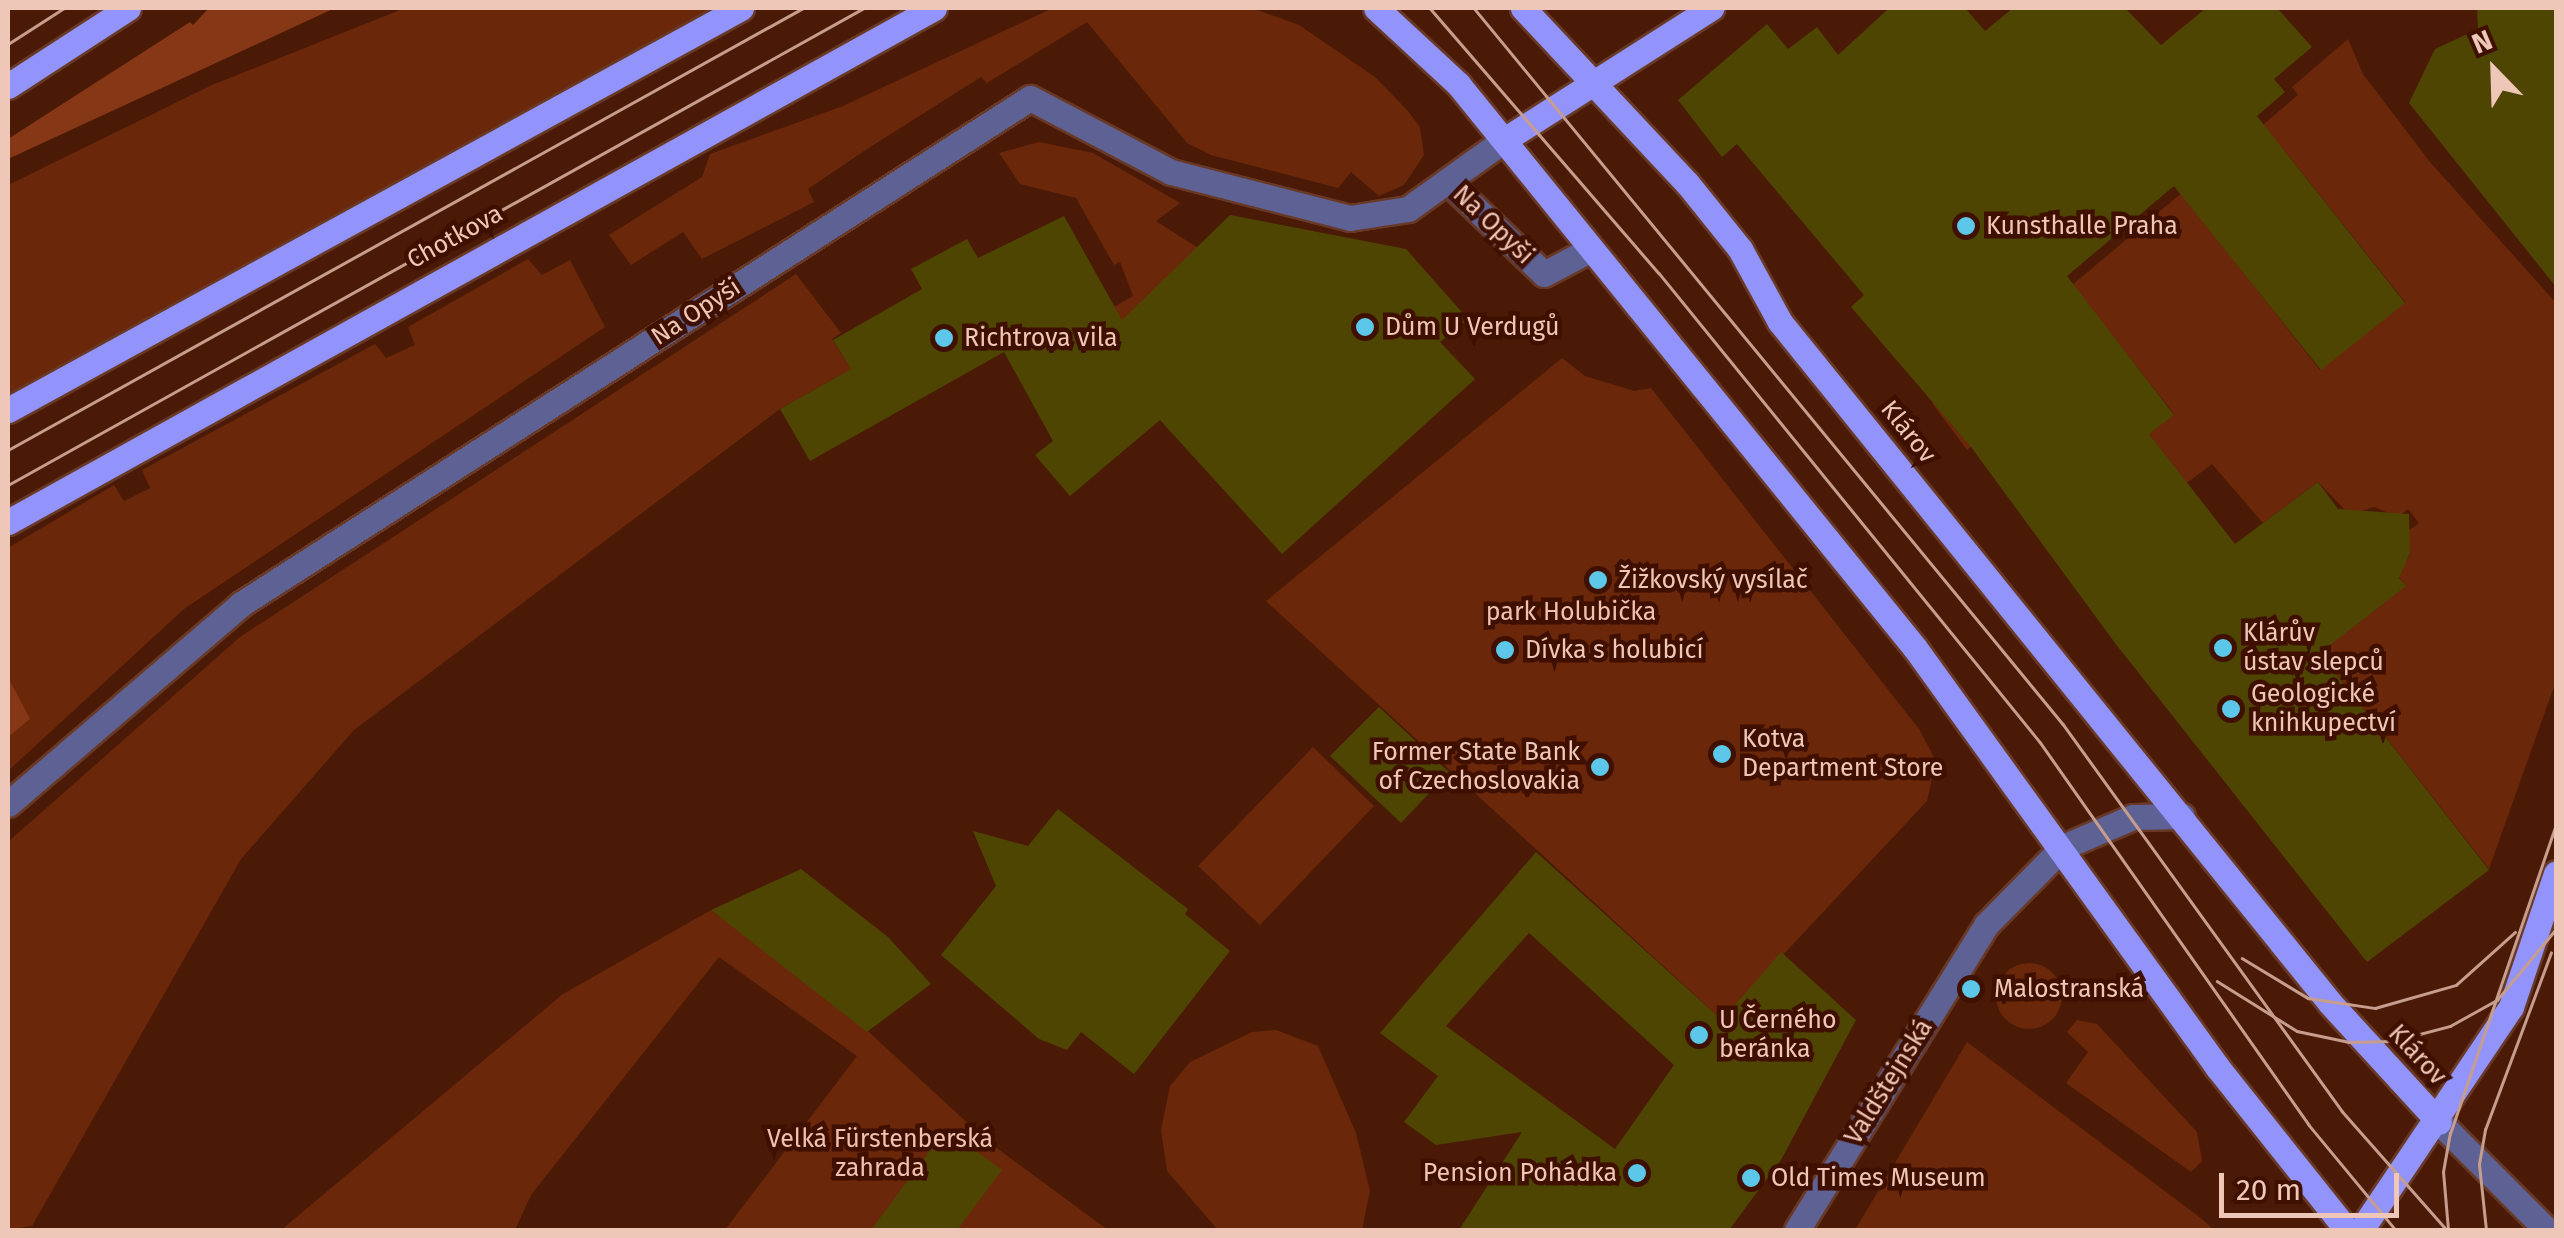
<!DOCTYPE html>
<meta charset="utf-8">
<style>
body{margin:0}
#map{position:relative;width:2564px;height:1238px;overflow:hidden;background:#4a1a06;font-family:"Fira Sans",sans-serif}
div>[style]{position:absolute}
.green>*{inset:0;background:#6b2709}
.round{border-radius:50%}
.forest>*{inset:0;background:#853716}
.building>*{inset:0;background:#4e4503}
.roads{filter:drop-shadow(2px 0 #683926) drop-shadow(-2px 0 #683926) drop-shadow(0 2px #683926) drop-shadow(0 -2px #683926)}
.minor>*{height:25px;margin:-12.5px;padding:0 12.5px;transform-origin:12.5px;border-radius:12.5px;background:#5e6193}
.major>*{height:25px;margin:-12.5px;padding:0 12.5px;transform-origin:12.5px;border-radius:12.5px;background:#9294fc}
.tram>*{height:2.5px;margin:-1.25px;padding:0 1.25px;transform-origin:1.25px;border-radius:1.25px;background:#c79d8e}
.dots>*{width:28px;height:28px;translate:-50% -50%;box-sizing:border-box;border:5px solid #3f0f00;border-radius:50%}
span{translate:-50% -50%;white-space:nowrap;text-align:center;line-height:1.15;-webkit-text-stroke:9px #3f0f00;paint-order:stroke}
.street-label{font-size:25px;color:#efc7b9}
.poi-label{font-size:25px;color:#efc7b9}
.left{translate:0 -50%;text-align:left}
.right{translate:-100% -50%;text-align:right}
.park-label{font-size:25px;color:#f0c1b0}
.frame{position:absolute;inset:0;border:10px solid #efc7b9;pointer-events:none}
.north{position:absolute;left:2444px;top:20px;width:100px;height:100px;-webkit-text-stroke:8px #3f0f00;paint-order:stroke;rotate:337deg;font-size:28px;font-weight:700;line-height:40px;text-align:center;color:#efc7b9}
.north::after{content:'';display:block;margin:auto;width:35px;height:45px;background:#efc7b9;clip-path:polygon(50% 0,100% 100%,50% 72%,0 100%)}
.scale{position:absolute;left:2219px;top:1173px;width:180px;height:45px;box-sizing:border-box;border:5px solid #efc7b9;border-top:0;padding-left:12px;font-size:30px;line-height:35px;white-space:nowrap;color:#efc7b9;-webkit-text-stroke:8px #3f0f00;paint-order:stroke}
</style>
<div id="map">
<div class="green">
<i style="clip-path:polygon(405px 8px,715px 8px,8px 399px,8px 185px,212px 85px)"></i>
<i style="clip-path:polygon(1053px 8px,1252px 8px,1299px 25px,1375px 77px,1408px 111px,1420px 127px,1424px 155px,1404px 185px,1379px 196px,1351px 172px,1338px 188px,1211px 155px,1187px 143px,1087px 22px,987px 83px,981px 77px,864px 151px,808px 189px,814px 202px,702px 259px,683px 232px,631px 265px,609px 235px,702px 177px,710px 154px,843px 106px)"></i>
<i style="clip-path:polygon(evenodd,2348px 39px,2363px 74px,2430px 162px,2556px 303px,2556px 681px,2489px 869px,2320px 653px,2405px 586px,2397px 574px,2410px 555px,2408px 531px,2419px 523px,2408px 509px,2398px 517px,2374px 507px,2350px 515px,2318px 482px,2263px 523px,2212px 464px,2187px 483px,2149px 434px,2174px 414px,2112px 335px,1967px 450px,1932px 403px,2298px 95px,2292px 87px,2348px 39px,2284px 150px,2405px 302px,2320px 370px,2199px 216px,2284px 150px)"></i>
<i style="clip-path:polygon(1039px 142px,1093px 153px,1180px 203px,1156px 221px,1198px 248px,1120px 323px,1109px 310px,1133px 296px,1120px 262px,1114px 265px,1076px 198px,1020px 184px,999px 153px)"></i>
<i style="clip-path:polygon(528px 259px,542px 275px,570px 260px,605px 327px,184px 609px,8px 771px,8px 548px,114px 485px,124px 501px,150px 488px,142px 470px,375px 344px,386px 358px,415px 345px,408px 327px)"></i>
<i style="clip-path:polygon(796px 274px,841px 333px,832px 339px,851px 369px,780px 409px,354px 730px,241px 859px,32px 1226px,8px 1230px,8px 842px,240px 637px)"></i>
<i style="clip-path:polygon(1562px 358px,1585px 376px,1634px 391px,1651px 388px,1919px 729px,1936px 761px,1927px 801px,1722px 1020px,1266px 601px)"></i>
<i style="clip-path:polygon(1313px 747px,1374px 806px,1260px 925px,1198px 866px)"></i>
<i style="clip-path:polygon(711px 910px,846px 1011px,987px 1141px,1108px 1230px,725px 1230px,857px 1056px,719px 957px,531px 1195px,515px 1230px,281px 1230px,563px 994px)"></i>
<i class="round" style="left:1996px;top:963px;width:66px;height:66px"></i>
<i style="clip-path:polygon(2077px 1020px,2097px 1024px,2197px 1132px,2202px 1161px,2191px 1172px,2066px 1083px,2088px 1052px,2067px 1032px)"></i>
<i style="clip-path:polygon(1276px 1030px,1318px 1046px,1356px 1133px,1370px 1191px,1362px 1230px,1218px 1230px,1167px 1171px,1161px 1130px,1170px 1086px,1190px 1062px,1252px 1032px)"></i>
<i style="clip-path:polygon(1967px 1042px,2202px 1219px,2214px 1230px,1855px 1230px)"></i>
</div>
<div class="forest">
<i style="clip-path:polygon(209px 8px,335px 8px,8px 159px,8px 139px,190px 22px,193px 25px)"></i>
<i style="clip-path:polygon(8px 677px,30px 719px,8px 737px)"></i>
</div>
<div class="building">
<i style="clip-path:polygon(1965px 8px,1985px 31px,2013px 8px,2125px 8px,2161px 45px,2206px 8px,2277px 8px,2312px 47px,2274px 79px,2285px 92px,2257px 116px,2405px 303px,2321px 370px,2174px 186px,2067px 276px,2174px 415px,2149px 434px,2235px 544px,2318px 482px,2338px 509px,2409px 514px,2410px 553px,2399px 578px,2406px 586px,2320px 653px,2489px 870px,2367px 962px,2115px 643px,1971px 447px,1851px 307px,1864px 295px,1737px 144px,1722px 157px,1678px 100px,1767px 24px,1788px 49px,1817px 27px,1838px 55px,1887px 10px)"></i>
<i style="clip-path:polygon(2477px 8px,2556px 8px,2556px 287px,2409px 103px,2435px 49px,2478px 29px)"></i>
<i style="clip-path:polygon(1230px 215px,1406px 249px,1468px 319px,1440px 342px,1475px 379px,1282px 554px,1160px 420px,1070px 496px,1035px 455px,1053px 441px,1004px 352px,810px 461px,780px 409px,851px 369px,833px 340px,922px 289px,911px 269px,967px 239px,978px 258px,1064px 216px,1122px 320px)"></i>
<i style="clip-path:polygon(1379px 707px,1449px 772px,1401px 823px,1330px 756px)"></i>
<i style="clip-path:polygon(1058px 809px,1188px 909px,1185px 914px,1230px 951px,1134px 1074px,1081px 1032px,1067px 1050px,1039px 1039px,941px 955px,996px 886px,973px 831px,1028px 846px)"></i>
<i style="clip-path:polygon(evenodd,1536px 852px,1722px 1020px,1781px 952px,1856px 1020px,1781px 1160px,1729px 1230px,1459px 1230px,1522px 1132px,1436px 1145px,1404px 1122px,1438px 1076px,1380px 1033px,1536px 852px,1529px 933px,1674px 1065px,1615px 1149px,1446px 1026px,1529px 933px)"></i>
<i style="clip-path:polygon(801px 869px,888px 937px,931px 984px,867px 1032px,711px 910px)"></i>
<i style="clip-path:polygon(946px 1129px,1002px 1170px,957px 1230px,871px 1230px)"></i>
</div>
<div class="roads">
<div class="minor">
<i style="left:1447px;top:181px;width:134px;rotate:43.8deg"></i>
<i style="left:1544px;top:274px;width:53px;rotate:-28deg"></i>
<i style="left:8px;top:804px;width:307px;rotate:-40.6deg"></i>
<i style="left:241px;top:604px;width:937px;rotate:-32.67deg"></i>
<i style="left:1030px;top:98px;width:159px;rotate:27.7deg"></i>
<i style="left:1171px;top:172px;width:185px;rotate:14.4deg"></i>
<i style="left:1350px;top:218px;width:59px;rotate:-8.8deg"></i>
<i style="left:1408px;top:209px;width:118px;rotate:-35.7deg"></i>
<i style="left:2439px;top:1122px;width:153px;rotate:45deg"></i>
<i style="left:1797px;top:1230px;width:359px;rotate:-58.2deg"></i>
<i style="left:1986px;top:925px;width:110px;rotate:-45.4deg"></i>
<i style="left:2063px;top:847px;width:76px;rotate:-23.2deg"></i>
<i style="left:2133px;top:817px;width:49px;rotate:-1.2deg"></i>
</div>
<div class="major">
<i style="left:1376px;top:8px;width:112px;rotate:42.8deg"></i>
<i style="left:1458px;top:84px;width:726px;rotate:50.98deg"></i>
<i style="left:1915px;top:648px;width:518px;rotate:54.19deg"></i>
<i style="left:2218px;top:1068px;width:207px;rotate:51.5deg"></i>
<i style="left:1523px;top:8px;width:240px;rotate:46.9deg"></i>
<i style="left:1687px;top:183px;width:85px;rotate:51.2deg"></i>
<i style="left:1740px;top:249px;width:83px;rotate:61.3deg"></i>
<i style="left:1780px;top:322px;width:875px;rotate:51.07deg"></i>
<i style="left:2330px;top:1003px;width:161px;rotate:47.5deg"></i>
<i style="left:8px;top:86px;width:143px;rotate:-33deg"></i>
<i style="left:1504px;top:140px;width:246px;rotate:-32.5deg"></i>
<i style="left:8px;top:410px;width:836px;rotate:-28.74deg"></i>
<i style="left:8px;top:522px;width:1059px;rotate:-29.03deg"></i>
<i style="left:2361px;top:1230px;width:269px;rotate:-56.1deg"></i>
<i style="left:2511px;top:1007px;width:141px;rotate:-71.4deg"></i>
</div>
</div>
<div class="tram">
<i style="left:1430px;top:8px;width:350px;rotate:49.2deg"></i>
<i style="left:1659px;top:273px;width:604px;rotate:50.91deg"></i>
<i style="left:2040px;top:742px;width:468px;rotate:54.9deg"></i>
<i style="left:2309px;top:1125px;width:136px;rotate:50.4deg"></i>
<i style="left:1474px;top:8px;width:927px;rotate:50.56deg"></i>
<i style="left:2063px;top:724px;width:477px;rotate:54.2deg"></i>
<i style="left:2342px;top:1111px;width:159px;rotate:48.6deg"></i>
<i style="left:8px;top:44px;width:67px;rotate:-32.7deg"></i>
<i style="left:8px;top:450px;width:910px;rotate:-29.07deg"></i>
<i style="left:8px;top:485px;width:980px;rotate:-29.13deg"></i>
<i style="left:2242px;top:958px;width:77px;rotate:31.2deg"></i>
<i style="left:2308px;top:998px;width:68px;rotate:8.5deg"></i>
<i style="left:2375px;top:1008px;width:84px;rotate:-15.9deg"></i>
<i style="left:2456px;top:985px;width:79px;rotate:-41.9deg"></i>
<i style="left:2217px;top:981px;width:94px;rotate:32deg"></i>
<i style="left:2297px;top:1031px;width:53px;rotate:11.9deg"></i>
<i style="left:2349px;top:1042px;width:44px;rotate:-1.3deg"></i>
<i style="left:2393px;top:1041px;width:59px;rotate:-14.7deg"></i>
<i style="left:2450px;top:1026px;width:54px;rotate:-29deg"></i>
<i style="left:2497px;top:1000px;width:92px;rotate:-50.3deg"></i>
<i style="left:2448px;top:1230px;width:58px;rotate:-94.9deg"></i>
<i style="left:2443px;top:1172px;width:39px;rotate:-80deg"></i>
<i style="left:2450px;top:1134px;width:328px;rotate:-71.1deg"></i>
<i style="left:2486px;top:1230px;width:66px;rotate:-96.1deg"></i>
<i style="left:2479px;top:1164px;width:35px;rotate:-80deg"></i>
<i style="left:2485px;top:1130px;width:189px;rotate:-69.6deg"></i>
</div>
<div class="dots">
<i style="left:1966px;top:226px;background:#5cc7e8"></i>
<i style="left:1365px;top:327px;background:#5cc7e8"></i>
<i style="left:944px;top:338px;background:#5cc7e8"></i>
<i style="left:1598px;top:580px;background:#5cc7e8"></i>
<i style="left:2223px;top:648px;background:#5cc7e8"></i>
<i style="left:1505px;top:650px;background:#5cc7e8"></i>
<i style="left:2231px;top:709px;background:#5cc7e8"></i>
<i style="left:1722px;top:754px;background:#5cc7e8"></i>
<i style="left:1600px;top:767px;background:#5cc7e8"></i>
<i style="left:1971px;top:989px;background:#5cc7e8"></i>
<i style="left:1699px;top:1035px;background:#5cc7e8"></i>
<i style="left:1637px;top:1173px;background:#5cc7e8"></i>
<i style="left:1751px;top:1178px;background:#5cc7e8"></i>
</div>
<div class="street-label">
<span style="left:1493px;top:225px;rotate:44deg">Na Opyši</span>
<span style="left:455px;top:237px;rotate:-29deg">Chotkova</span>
<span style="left:696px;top:312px;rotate:-33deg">Na Opyši</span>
<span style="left:1908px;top:432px;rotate:51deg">Klárov</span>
<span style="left:2417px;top:1055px;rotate:47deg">Klárov</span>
<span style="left:1889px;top:1082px;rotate:-58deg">Valdštejnská</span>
</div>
<div class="poi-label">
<span class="left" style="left:1986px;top:226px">Kunsthalle Praha</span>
<span class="left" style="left:1385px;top:327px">Dům U Verdugů</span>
<span class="left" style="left:964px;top:338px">Richtrova vila</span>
<span class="left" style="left:1618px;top:580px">Žižkovský vysílač</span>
<span class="left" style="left:2243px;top:648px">Klárův<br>ústav slepců</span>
<span class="left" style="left:1525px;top:650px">Dívka s holubicí</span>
<span class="left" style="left:2251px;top:709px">Geologické<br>knihkupectví</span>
<span class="left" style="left:1742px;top:754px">Kotva<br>Department Store</span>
<span class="right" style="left:1580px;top:767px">Former State Bank<br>of Czechoslovakia</span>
<span class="left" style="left:1994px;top:989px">Malostranská</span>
<span class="left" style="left:1719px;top:1035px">U Černého<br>beránka</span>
<span class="right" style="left:1617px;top:1173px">Pension Pohádka</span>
<span class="left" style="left:1771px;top:1178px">Old Times Museum</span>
</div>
<div class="park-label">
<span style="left:1571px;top:612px">park Holubička</span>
<span style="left:880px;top:1154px">Velká Fürstenberská<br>zahrada</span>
</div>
<div class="frame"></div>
<div class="north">N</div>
<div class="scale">20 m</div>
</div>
